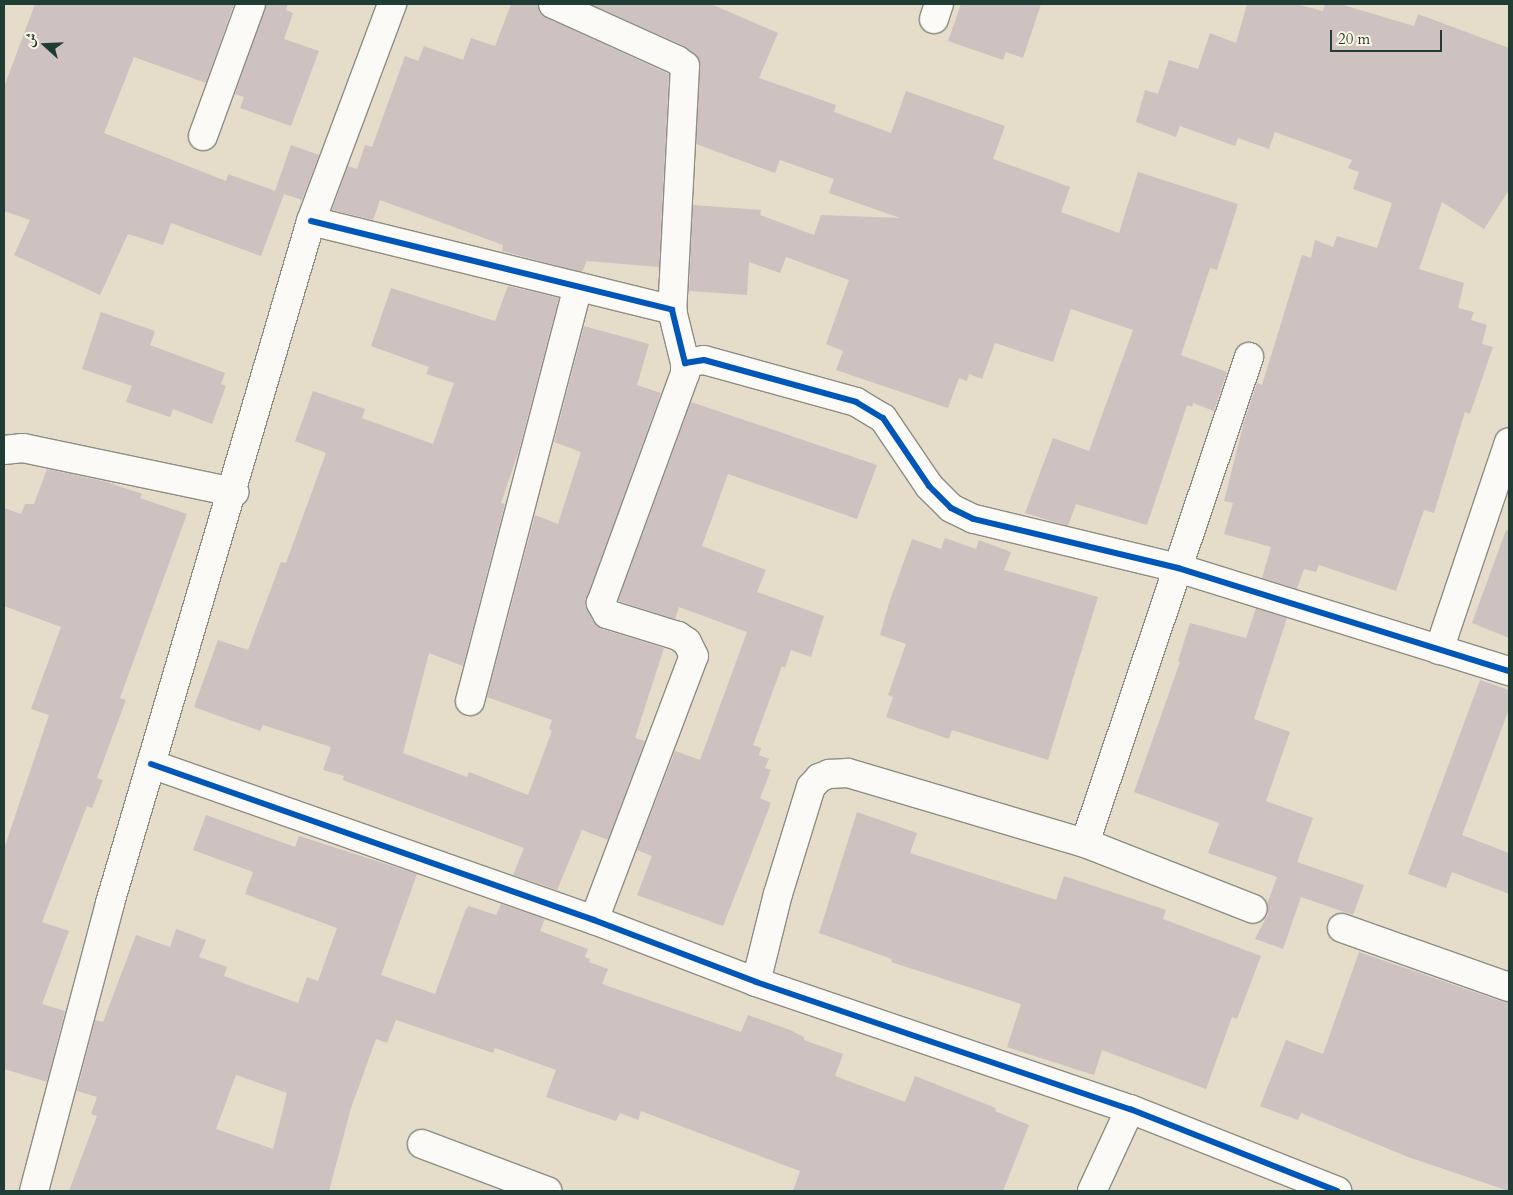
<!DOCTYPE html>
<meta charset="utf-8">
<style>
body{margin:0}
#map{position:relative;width:1513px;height:1195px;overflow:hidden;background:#e5dcca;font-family:Cardo,Amiri,serif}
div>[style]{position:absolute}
.building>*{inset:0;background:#cdc2c0}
.roads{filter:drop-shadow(1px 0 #8d8e83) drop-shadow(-1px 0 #8d8e83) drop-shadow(0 1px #8d8e83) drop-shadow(0 -1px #8d8e83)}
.minor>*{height:28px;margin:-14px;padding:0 14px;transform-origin:14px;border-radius:14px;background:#fbfaf7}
.cycleway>*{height:6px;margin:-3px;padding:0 3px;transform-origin:3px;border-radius:3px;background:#0057b8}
span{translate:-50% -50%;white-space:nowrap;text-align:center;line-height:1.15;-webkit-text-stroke:5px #fcf5e5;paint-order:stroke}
.frame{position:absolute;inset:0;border:5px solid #1f3d34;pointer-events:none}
.north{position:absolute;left:20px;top:20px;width:50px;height:50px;-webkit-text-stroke:4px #fcf5e5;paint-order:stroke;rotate:290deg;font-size:14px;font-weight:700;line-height:20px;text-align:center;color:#1f3d34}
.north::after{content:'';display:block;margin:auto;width:18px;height:22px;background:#1f3d34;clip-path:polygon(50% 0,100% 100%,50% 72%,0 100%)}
.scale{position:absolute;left:1330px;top:30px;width:112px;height:22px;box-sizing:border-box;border:2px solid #1f3d34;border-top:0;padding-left:6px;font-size:15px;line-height:18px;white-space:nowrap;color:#1f3d34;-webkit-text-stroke:4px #fcf5e5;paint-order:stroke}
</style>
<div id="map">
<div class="building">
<i style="clip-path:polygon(35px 4px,234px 4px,206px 83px,134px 57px,104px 133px,226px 181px,228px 174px,284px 194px,261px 256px,171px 223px,163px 245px,128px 234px,100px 295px,14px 255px,30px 220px,4px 211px,4px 87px)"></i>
<i style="clip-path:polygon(266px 4px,288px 4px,286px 10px,293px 13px,284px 39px,319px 51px,291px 126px,240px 108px,244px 97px,235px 94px)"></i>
<i style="clip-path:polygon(511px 4px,538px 4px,540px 13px,547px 18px,669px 74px,659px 267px,587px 261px,582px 272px,502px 251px,503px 245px,380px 200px,373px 220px,332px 210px,348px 166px,357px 169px,365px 145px,372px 147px,405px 56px,418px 61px,424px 46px,463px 60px,471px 38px,495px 46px)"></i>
<i style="clip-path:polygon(590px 4px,711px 4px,778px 33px,759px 78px,836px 105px,834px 112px,891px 133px,906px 91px,1005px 126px,993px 159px,1070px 187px,1061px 212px,1119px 233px,1138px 172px,1238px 204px,1217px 270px,1210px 268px,1181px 355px,1227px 372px,1214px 411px,1193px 403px,1192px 407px,1187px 405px,1147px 525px,1076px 504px,1068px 526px,1025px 513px,1053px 438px,1089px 451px,1133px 330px,1071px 309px,1053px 362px,995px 343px,982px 379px,969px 374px,967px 381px,959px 378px,948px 408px,836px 370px,843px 351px,826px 344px,849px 280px,786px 257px,780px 273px,749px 262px,747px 295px,689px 291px,693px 205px,761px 210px,760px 215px,814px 235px,821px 215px,900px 218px,829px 193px,834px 179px,780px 160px,775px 173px,696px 144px,699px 59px,684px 46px)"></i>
<i style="clip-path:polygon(961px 4px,1041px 4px,1023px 58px,1006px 52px,1003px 60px,948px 41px)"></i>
<i style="clip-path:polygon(1247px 4px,1296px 4px,1323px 11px,1325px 4px,1340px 4px,1414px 26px,1418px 14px,1509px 48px,1509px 190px,1484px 229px,1442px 202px,1419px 269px,1464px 283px,1458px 308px,1474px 312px,1471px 320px,1487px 325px,1482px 344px,1493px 347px,1470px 414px,1465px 412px,1434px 513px,1424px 510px,1396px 591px,1319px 565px,1316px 572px,1304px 569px,1297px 589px,1262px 578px,1271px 547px,1224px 534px,1233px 503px,1224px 501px,1244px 422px,1257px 383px,1262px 385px,1302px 255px,1311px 258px,1315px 240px,1333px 247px,1337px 236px,1377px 248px,1392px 203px,1353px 189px,1359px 172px,1348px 168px,1352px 160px,1275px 132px,1269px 149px,1238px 138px,1235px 146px,1180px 126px,1176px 137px,1136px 122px,1145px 90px,1158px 94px,1169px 60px,1198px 69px,1210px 33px,1236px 43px)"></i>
<i style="clip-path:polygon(291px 145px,319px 155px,302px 200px,275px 191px)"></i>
<i style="clip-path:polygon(508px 286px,559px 298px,519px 450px,501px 503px,505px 504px,463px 666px,429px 653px,403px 753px,467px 777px,469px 772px,528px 795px,552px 731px,549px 729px,552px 720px,487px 697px,535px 515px,558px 524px,581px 452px,554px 442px,584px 326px,649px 344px,637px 385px,661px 393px,585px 604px,593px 621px,602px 629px,664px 648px,635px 738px,645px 741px,608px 840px,582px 830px,557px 890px,513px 875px,524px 848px,343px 780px,344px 776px,323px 770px,331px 747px,263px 725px,260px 731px,194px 707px,218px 640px,248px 650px,281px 562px,286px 563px,326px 453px,295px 441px,313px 391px,365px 409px,362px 418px,433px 444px,454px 383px,426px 374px,429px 367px,371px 346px,391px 288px,495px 321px)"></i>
<i style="clip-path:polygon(101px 312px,155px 331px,150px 345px,225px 373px,221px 384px,226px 386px,212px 424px,173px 409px,170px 417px,126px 402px,132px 386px,82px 369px)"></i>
<i style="clip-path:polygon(691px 402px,877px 465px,857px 519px,728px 474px,702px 546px,766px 570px,757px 592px,824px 616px,811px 657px,791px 650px,785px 668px,782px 666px,753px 745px,761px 748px,759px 755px,769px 759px,765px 768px,771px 770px,760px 798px,771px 803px,723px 926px,637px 895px,652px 856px,637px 850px,675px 751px,700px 760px,747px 632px,679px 607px,675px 619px,618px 601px)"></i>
<i style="clip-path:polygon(47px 469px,107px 482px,142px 494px,140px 498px,187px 514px,120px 698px,126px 700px,97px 778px,103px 780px,92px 808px,87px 806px,42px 922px,69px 931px,42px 1004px,65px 1011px,47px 1082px,4px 1069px,4px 849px,49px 715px,31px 709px,61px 627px,4px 606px,4px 508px,21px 514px,25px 504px,34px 504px)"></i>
<i style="clip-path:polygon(1506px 530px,1509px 531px,1509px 638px,1472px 623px)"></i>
<i style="clip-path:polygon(945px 538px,976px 549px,979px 540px,1011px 552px,1004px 570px,1098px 597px,1048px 760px,952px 730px,949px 739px,886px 717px,893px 697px,888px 695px,906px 644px,880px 635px,889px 603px,912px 539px,941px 549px)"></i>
<i style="clip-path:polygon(1256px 608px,1287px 618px,1254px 719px,1290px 732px,1266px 801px,1313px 818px,1297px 862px,1364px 885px,1353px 915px,1301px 897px,1283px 949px,1255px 939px,1268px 914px,1267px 904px,1277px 877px,1208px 853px,1219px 823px,1134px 792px,1180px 662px,1178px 661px,1190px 623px,1246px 638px)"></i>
<i style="clip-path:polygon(1480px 680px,1509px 690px,1509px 709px,1462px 835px,1509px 853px,1509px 894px,1452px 872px,1446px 888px,1408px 874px)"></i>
<i style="clip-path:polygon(857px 812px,917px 833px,910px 853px,1056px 900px,1064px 876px,1166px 910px,1163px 919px,1261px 956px,1237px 1019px,1232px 1017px,1206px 1089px,1102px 1050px,1094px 1075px,1007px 1047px,1021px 1004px,891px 962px,892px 959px,819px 933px)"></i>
<i style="clip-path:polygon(evenodd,206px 815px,295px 847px,299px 836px,417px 874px,381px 975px,435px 994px,466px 909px,469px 906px,496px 915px,501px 904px,545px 919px,540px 931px,588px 949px,585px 957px,590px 959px,589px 962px,608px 969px,602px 984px,741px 1032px,748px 1015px,790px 1030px,804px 1037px,804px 1040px,843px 1054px,835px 1076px,905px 1102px,915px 1076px,996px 1108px,995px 1111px,1029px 1125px,1003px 1191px,793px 1191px,800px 1171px,641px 1111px,638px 1120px,620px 1113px,616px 1121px,546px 1097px,556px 1070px,495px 1048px,493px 1053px,396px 1020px,387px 1043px,376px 1039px,351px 1108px,329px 1191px,69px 1191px,97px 1116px,91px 1114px,97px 1097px,77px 1091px,95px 1020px,103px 1022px,136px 935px,170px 947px,176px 929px,206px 940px,199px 957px,227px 967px,224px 976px,298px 1003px,307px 977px,318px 981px,337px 928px,245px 894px,253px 872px,193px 850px,206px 815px,236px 1075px,287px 1093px,273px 1149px,216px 1129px,236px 1075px)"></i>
<i style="clip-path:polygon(1359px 952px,1509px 1004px,1509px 1191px,1408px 1157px,1301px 1113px,1298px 1120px,1260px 1106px,1286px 1040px,1323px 1054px)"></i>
</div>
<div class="roads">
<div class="minor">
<i style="left:553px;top:4px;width:136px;rotate:24.3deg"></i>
<i style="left:677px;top:60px;width:10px;rotate:37deg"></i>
<i style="left:685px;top:66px;width:244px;rotate:93deg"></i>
<i style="left:934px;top:19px;width:16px;rotate:-72deg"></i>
<i style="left:203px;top:136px;width:140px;rotate:-70deg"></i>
<i style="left:311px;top:221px;width:372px;rotate:13.8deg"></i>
<i style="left:672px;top:310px;width:55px;rotate:76.2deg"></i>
<i style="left:685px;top:363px;width:19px;rotate:-9deg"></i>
<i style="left:704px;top:360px;width:158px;rotate:15.4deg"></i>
<i style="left:856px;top:402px;width:31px;rotate:31deg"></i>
<i style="left:883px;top:418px;width:82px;rotate:55.9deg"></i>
<i style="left:929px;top:486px;width:31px;rotate:45deg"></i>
<i style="left:951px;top:508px;width:25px;rotate:26deg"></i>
<i style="left:974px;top:519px;width:210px;rotate:13.5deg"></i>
<i style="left:1178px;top:568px;width:347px;rotate:17.3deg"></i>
<i style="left:4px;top:450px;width:19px;rotate:-6deg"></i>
<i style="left:23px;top:448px;width:216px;rotate:11.8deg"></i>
<i style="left:1439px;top:650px;width:219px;rotate:-71.4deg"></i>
<i style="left:470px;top:701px;width:428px;rotate:-75.4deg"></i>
<i style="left:151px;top:764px;width:470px;rotate:19.4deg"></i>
<i style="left:594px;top:920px;width:173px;rotate:20.9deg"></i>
<i style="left:756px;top:982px;width:395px;rotate:18.8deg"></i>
<i style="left:1130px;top:1109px;width:223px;rotate:21.6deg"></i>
<i style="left:1085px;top:843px;width:513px;rotate:-71.35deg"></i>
<i style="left:594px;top:920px;width:282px;rotate:-69.3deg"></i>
<i style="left:694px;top:656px;width:16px;rotate:-117deg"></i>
<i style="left:687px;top:642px;width:11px;rotate:-146deg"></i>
<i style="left:678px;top:636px;width:74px;rotate:-162.8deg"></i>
<i style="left:607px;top:614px;width:13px;rotate:-119deg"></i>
<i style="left:601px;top:603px;width:244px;rotate:-69.9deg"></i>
<i style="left:685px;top:374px;width:11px;rotate:-90deg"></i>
<i style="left:1342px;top:928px;width:177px;rotate:19.5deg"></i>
<i style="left:756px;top:982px;width:91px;rotate:-76deg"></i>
<i style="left:778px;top:894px;width:112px;rotate:-72.9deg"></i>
<i style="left:811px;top:787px;width:12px;rotate:-48deg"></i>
<i style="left:819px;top:778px;width:11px;rotate:-22deg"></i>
<i style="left:829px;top:774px;width:19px;rotate:-3deg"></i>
<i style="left:848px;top:773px;width:247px;rotate:16.5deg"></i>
<i style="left:1085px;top:843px;width:180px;rotate:21.4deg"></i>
<i style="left:422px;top:1144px;width:134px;rotate:20.6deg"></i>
<i style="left:34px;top:1191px;width:298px;rotate:-75.2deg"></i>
<i style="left:110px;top:903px;width:711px;rotate:-73.58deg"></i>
<i style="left:311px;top:221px;width:232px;rotate:-69.5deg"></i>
<i style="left:1092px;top:1191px;width:90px;rotate:-65.1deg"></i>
</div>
</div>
<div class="cycleway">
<i style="left:311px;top:221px;width:372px;rotate:13.8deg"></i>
<i style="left:672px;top:310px;width:55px;rotate:76.2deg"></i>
<i style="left:685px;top:363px;width:19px;rotate:-9deg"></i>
<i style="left:704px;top:360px;width:158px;rotate:15.4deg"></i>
<i style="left:856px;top:402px;width:31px;rotate:31deg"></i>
<i style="left:883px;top:418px;width:82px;rotate:55.9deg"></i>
<i style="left:929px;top:486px;width:31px;rotate:45deg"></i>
<i style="left:951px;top:508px;width:25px;rotate:26deg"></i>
<i style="left:974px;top:519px;width:210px;rotate:13.5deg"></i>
<i style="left:1178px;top:568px;width:347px;rotate:17.3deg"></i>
<i style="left:151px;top:764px;width:470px;rotate:19.4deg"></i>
<i style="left:594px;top:920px;width:173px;rotate:20.9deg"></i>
<i style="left:756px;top:982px;width:395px;rotate:18.8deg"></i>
<i style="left:1130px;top:1109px;width:223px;rotate:21.6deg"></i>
</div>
<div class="frame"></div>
<div class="north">ش</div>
<div class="scale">20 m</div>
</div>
